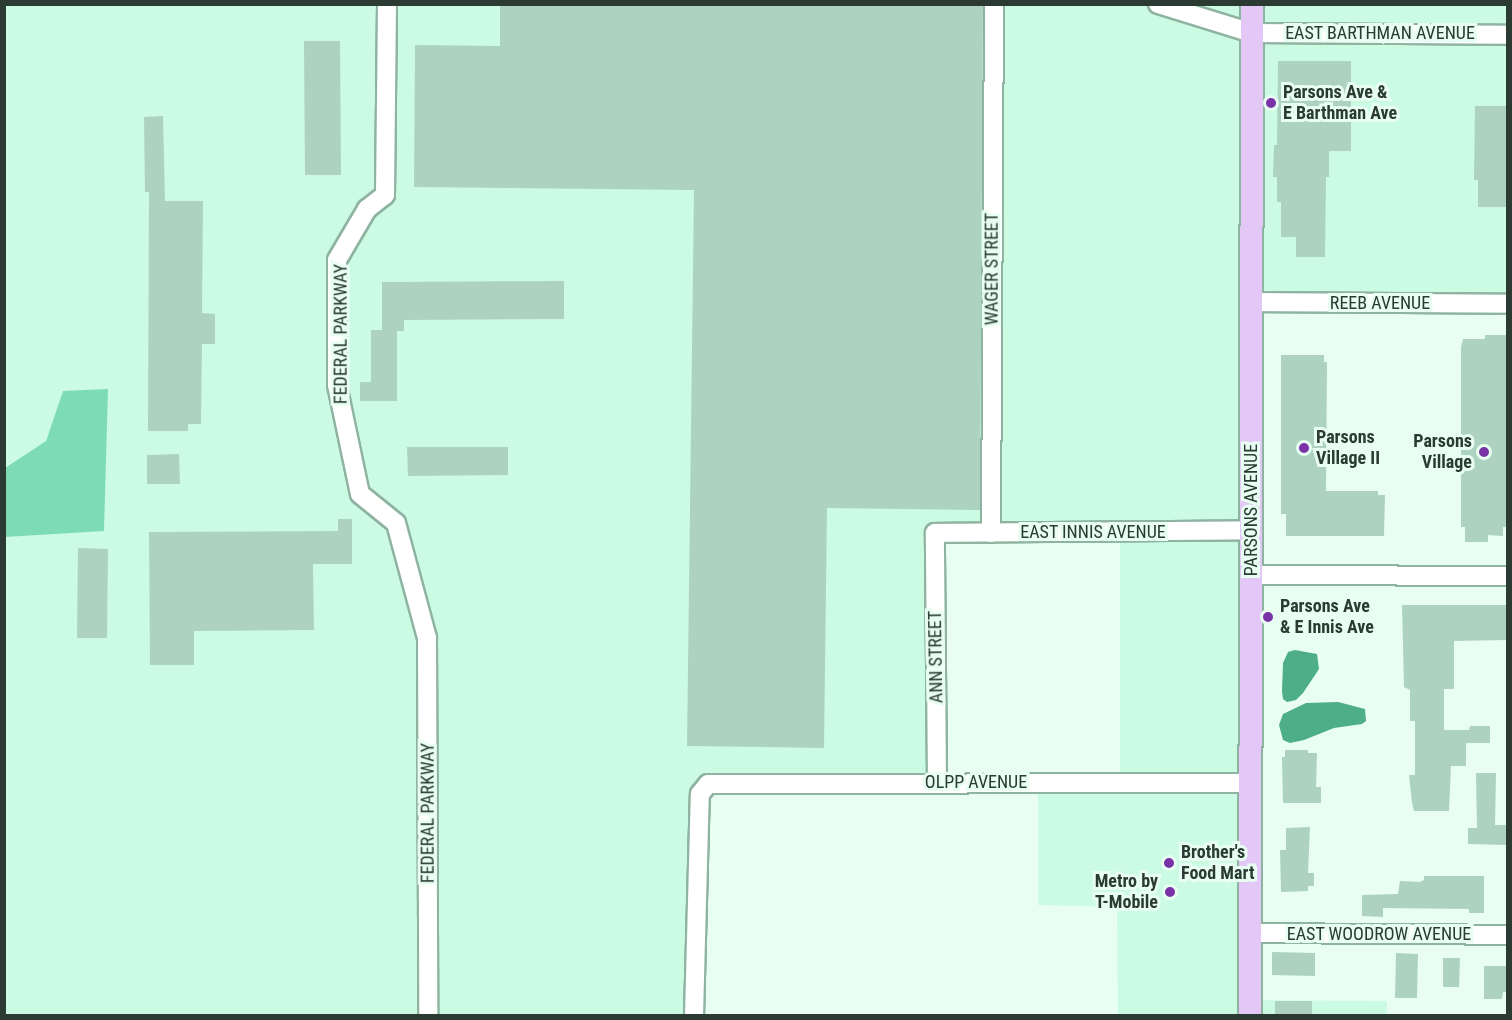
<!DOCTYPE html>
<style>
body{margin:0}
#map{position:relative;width:1512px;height:1020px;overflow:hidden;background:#e8fef3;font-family:"Roboto Condensed",sans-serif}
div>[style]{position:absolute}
.built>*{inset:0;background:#ccfbe4}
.forest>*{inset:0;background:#7ddcb3}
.water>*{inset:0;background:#4eae87}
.building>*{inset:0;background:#add2c0}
.roads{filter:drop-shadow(2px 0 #8eb3a1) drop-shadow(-2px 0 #8eb3a1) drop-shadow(0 2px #8eb3a1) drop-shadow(0 -2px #8eb3a1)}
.minor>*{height:18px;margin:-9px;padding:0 9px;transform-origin:9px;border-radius:9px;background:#fff}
.major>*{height:22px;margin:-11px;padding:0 11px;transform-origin:11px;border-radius:11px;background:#e2c7f7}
.dots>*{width:16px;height:16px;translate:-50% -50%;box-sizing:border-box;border:3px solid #e8fef3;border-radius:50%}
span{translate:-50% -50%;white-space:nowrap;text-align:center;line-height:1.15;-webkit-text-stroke:6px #e8fef3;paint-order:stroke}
.street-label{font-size:18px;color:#2b3a32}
.poi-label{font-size:18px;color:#2b3a32;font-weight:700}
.left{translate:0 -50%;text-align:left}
.right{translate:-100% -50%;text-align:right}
.frame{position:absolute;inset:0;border:6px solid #2b3a32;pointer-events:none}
</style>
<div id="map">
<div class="built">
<i style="clip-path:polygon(5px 5px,1507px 5px,1507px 308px,1252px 308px,1250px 1000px,1387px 1001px,1387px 1015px,1118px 1015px,1117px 907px,1038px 905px,1038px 784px,1120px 784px,1120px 533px,940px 533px,938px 783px,700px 783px,686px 1015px,5px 1015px,5px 537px,104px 530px,63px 391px,46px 441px,5px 468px)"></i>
</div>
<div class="forest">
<i style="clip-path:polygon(108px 389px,104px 531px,5px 537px,5px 468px,46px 441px,63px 391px)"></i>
</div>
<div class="water">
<i style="clip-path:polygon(1295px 650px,1317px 654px,1319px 669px,1303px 693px,1296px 700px,1287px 702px,1283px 699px,1282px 691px,1283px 663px,1288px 652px)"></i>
<i style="clip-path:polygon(1338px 702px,1365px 709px,1366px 721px,1362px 724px,1334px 728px,1304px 740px,1290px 743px,1283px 740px,1279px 725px,1283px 714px,1306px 703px)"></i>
</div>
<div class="building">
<i style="clip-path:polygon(500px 4px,983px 4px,980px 510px,827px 508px,824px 748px,687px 746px,694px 190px,414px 187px,415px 45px,500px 46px)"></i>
<i style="clip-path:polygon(304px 41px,340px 41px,341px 175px,305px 175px)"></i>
<i style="clip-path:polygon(1278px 61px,1351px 61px,1351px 151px,1329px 151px,1329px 177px,1326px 177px,1325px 257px,1296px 257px,1296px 237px,1281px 237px,1281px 202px,1277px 202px,1277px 177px,1273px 177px,1274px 145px,1277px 145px)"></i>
<i style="clip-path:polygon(1475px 106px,1508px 106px,1508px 207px,1478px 207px,1478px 180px,1474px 180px)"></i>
<i style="clip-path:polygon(163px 116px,165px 201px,203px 201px,202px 313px,215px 314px,215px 344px,202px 344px,201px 424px,188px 424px,188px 431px,148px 431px,149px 192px,145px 192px,144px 117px)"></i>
<i style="clip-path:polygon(564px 281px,564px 319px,404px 320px,404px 331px,397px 331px,397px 401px,360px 401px,360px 382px,371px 382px,371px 330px,382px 330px,382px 282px)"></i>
<i style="clip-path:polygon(1485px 335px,1508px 335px,1506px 527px,1503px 527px,1503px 536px,1488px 535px,1488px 542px,1465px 542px,1465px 527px,1461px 527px,1461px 347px,1463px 339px,1485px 339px)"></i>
<i style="clip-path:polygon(1281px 355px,1324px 355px,1324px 362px,1327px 362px,1326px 491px,1378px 491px,1378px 495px,1385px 495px,1384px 536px,1286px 536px,1286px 514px,1281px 514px)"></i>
<i style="clip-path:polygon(407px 447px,508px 447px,508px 475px,408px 476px)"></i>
<i style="clip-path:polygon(179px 454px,180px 484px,147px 484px,147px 455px)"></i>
<i style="clip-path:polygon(338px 519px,352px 519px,352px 564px,313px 564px,314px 630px,194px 631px,194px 665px,150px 665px,149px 532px,338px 531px)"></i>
<i style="clip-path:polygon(78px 548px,108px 549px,107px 638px,77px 638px)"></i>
<i style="clip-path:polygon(1402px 605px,1507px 605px,1507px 640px,1454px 641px,1454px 689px,1444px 689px,1444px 730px,1469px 730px,1470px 726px,1490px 726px,1490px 743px,1466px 743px,1466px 766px,1451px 766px,1449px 811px,1414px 811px,1412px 803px,1409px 775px,1415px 775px,1415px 721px,1410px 721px,1410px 690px,1404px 687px)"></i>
<i style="clip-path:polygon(1285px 750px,1308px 750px,1308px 753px,1317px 753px,1316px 787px,1321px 787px,1321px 803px,1283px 803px,1282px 757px,1285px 757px)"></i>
<i style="clip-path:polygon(1476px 773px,1496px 773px,1495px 825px,1507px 825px,1507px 845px,1468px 844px,1468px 828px,1477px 828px)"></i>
<i style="clip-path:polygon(1310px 827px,1308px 873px,1314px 873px,1314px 886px,1308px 886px,1308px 891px,1281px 892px,1280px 850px,1286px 850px,1286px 828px)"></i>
<i style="clip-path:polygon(1424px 876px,1484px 876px,1484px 913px,1469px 913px,1469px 909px,1383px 908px,1383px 917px,1362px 916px,1362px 895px,1398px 894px,1400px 881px,1420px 882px,1424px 880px)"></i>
<i style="clip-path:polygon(1272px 952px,1315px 953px,1315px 976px,1272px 975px)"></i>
<i style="clip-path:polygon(1396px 953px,1418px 954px,1417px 998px,1395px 998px)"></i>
<i style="clip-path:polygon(1443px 958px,1460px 958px,1459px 987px,1443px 987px)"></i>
<i style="clip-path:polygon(1484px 966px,1508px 966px,1508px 992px,1503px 992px,1502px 999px,1484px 999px)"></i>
<i style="clip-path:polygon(1275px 1001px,1312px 1001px,1312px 1016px,1275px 1016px)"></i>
</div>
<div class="roads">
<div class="minor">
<i style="left:387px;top:4px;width:191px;rotate:90.6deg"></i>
<i style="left:385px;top:195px;width:23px;rotate:142deg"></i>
<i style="left:367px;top:209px;width:59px;rotate:120.5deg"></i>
<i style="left:337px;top:260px;width:125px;rotate:90deg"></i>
<i style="left:337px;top:385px;width:111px;rotate:78.1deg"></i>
<i style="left:360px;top:494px;width:46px;rotate:38.9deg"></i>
<i style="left:396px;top:523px;width:119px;rotate:74.9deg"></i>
<i style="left:427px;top:638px;width:378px;rotate:89.8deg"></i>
<i style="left:1158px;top:4px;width:98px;rotate:17.1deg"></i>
<i style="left:1252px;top:33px;width:256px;rotate:0.4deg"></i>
<i style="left:1252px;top:302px;width:256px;rotate:0.4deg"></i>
<i style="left:991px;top:533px;width:529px;rotate:-89.68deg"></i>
<i style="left:1251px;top:575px;width:257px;rotate:0.2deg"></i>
<i style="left:937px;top:782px;width:249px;rotate:-90.5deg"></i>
<i style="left:935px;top:533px;width:317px;rotate:-0.5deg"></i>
<i style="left:1250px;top:933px;width:258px;rotate:0.4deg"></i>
<i style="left:694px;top:1016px;width:222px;rotate:-88.5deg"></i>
<i style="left:700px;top:794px;width:13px;rotate:-51deg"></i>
<i style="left:708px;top:784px;width:543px;rotate:-0.11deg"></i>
</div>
<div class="major">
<i style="left:1250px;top:1016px;width:1012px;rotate:-89.89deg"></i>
</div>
</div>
<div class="dots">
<i style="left:1271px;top:103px;background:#7933a6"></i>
<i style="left:1304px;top:448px;background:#7933a6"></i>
<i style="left:1484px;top:452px;background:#7933a6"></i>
<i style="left:1268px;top:617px;background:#7933a6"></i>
<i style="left:1169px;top:863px;background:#7933a6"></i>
<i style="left:1170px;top:892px;background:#7933a6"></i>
</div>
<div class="street-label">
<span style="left:1380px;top:33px">EAST BARTHMAN AVENUE</span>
<span style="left:992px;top:269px;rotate:-90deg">WAGER STREET</span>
<span style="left:1380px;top:303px">REEB AVENUE</span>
<span style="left:341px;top:334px;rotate:-90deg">FEDERAL PARKWAY</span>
<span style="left:1251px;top:510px;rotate:-90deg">PARSONS AVENUE</span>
<span style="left:1093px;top:532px">EAST INNIS AVENUE</span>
<span style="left:936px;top:657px;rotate:-91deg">ANN STREET</span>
<span style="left:976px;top:782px">OLPP AVENUE</span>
<span style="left:428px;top:813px;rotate:-90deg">FEDERAL PARKWAY</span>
<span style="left:1379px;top:934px">EAST WOODROW AVENUE</span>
</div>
<div class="poi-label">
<span class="left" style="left:1283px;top:103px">Parsons Ave &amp;<br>E Barthman Ave</span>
<span class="left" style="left:1316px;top:448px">Parsons<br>Village II</span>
<span class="right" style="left:1472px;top:452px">Parsons<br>Village</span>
<span class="left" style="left:1280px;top:617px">Parsons Ave<br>&amp; E Innis Ave</span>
<span class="left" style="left:1181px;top:863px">Brother's<br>Food Mart</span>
<span class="right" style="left:1158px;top:892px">Metro by<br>T-Mobile</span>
</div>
<div class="frame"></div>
</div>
